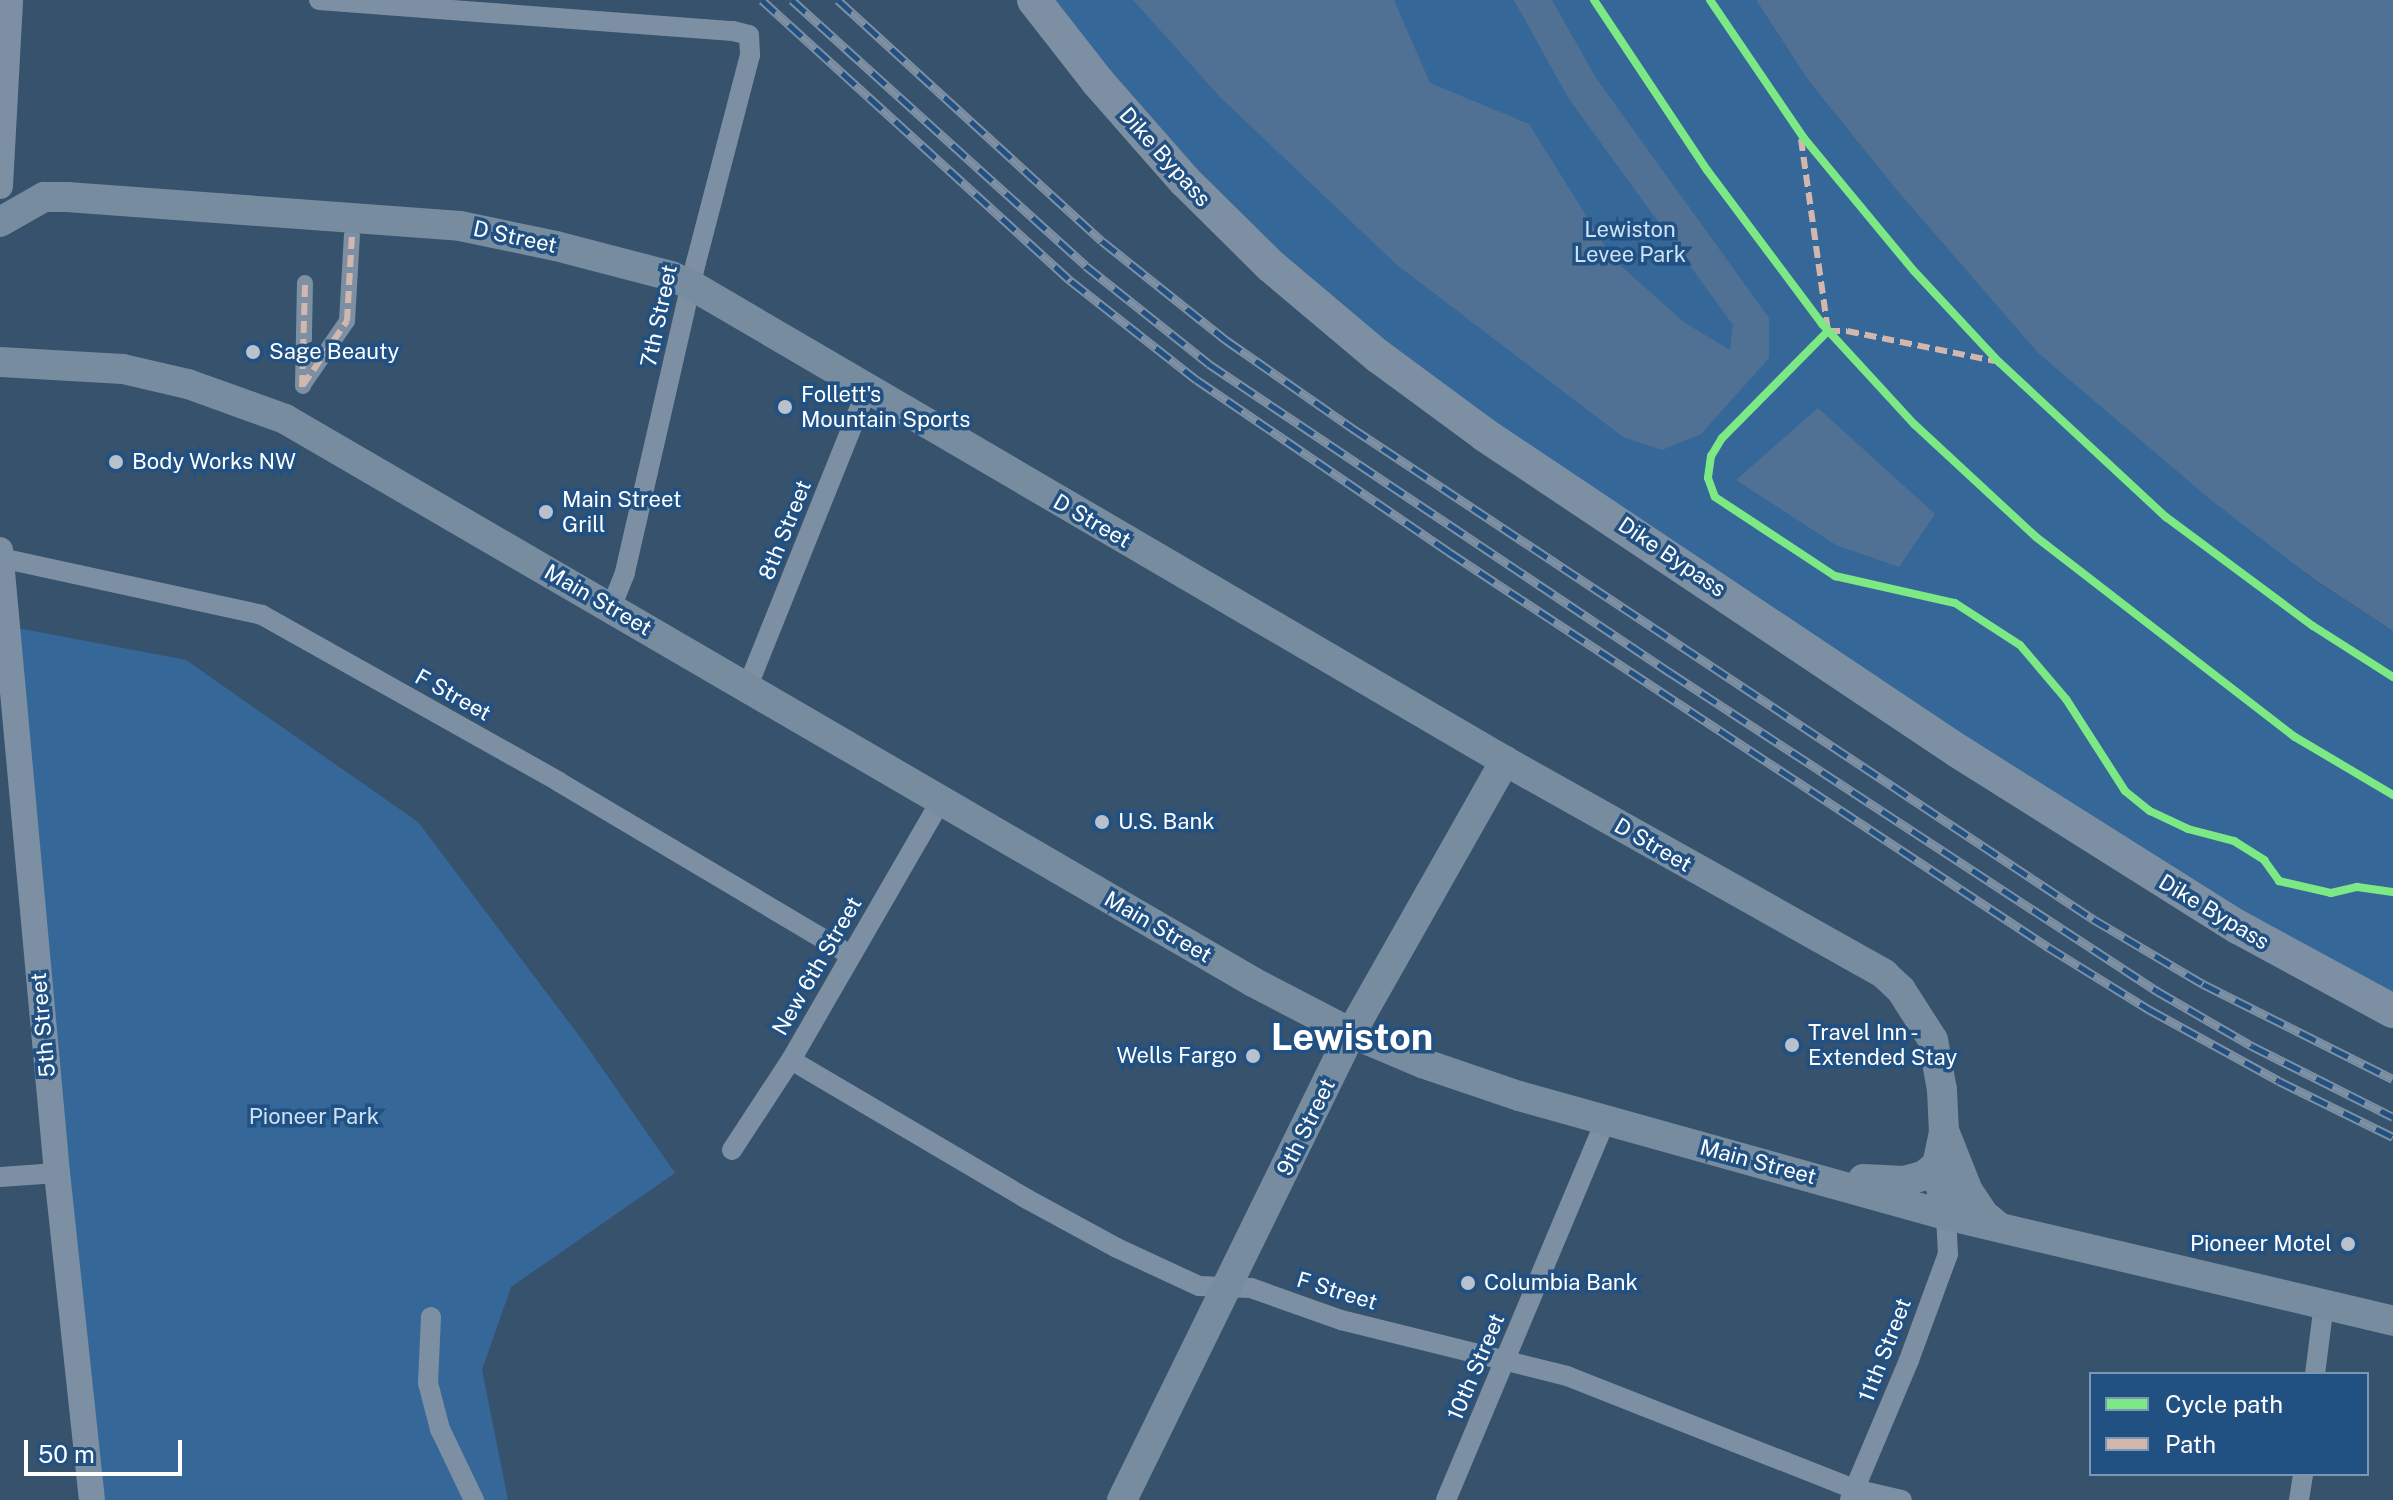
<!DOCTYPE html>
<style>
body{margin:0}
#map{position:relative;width:2393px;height:1500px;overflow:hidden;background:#37526d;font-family:"Public Sans",sans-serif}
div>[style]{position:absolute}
.green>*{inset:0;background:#356899}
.water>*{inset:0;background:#507193}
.pedestrian>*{height:16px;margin:-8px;padding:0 8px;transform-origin:8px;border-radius:8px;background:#7d90a3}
.minor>*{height:20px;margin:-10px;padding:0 10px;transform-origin:10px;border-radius:10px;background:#7d90a3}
.tertiary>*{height:26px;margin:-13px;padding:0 13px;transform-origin:13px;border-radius:13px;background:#7d90a3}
.secondary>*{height:30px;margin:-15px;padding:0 15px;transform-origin:15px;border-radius:15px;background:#788c9f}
.trunk>*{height:34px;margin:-17px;padding:0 17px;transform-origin:17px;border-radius:17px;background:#7d8fa2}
.rail>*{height:9px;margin-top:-4.5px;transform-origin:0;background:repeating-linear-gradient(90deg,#215183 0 18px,#7e90a3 0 36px);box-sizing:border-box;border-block:2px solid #7e90a3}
.quiet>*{height:6px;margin-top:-3px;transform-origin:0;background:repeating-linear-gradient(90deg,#d1b7ad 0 12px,transparent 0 18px)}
.cycleway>*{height:8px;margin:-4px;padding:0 4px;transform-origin:4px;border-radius:4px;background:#7ce984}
.dots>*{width:22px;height:22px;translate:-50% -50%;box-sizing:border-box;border:4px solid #215183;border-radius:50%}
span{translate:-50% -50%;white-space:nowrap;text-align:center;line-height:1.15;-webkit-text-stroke:7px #215183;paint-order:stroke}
.street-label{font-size:22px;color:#fff}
.park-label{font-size:22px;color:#cde2f6}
.poi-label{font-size:22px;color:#fff}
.left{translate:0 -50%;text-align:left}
.right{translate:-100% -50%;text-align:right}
.town-label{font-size:38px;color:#fff;font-weight:700}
.legend{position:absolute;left:2089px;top:1372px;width:280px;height:104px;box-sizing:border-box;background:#215183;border:2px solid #7a97b5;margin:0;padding:10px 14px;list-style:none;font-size:24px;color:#fff}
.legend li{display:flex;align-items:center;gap:16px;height:40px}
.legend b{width:40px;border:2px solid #7a97b5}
.scale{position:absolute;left:24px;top:1440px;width:158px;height:36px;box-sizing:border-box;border:4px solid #fff;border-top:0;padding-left:10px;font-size:24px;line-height:28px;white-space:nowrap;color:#fff;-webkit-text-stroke:6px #215183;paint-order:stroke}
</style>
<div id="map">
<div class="green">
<i style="clip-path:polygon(1034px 0,1756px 0,1808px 80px,1894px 187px,2038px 353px,2314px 580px,2393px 631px,2393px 1011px,2364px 996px,1378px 356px)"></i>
<i style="clip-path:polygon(7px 626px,186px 660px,418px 822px,583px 1041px,675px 1173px,511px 1287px,482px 1370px,508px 1500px,92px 1500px)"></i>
</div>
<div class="water">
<i style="clip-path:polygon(1133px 0,1394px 0,1430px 83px,1529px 124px,1613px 259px,1685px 323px,1730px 350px,1733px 325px,1569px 99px,1514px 0,1552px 0,1596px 78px,1769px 318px,1769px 358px,1701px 434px,1662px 450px,1623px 437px,1397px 265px,1220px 97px)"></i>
<i style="clip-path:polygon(1756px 0,2393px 0,2393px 631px,2315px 580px,2211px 500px,2038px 353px,1894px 187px,1808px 80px)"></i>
<i style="clip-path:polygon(1818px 408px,1935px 514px,1899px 567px,1836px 545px,1736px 480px)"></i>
</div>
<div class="pedestrian">
<i style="left:303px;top:385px;width:78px;rotate:-55.5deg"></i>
<i style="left:347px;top:321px;width:86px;rotate:-86.7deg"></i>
<i style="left:303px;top:386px;width:103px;rotate:-88.9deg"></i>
</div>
<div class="minor">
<i style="left:319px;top:0;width:415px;rotate:4.3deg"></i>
<i style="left:733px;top:31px;width:16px;rotate:14deg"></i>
<i style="left:749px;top:35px;width:20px;rotate:87deg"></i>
<i style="left:750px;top:55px;width:214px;rotate:104.6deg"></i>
<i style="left:696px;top:262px;width:319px;rotate:102.9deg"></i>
<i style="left:625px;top:573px;width:37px;rotate:112deg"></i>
<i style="left:1px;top:558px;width:267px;rotate:12.3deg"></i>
<i style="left:262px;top:615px;width:341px;rotate:29.3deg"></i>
<i style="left:559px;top:782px;width:339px;rotate:30.7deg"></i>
<i style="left:747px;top:688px;width:321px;rotate:-68.1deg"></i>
<i style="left:791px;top:1060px;width:274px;rotate:30.5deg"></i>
<i style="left:1027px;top:1199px;width:102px;rotate:28.6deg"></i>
<i style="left:1117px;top:1248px;width:90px;rotate:24.9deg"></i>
<i style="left:1199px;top:1286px;width:52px;rotate:2.2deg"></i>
<i style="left:1251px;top:1288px;width:96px;rotate:19.6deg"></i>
<i style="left:1341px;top:1320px;width:233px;rotate:13.9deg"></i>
<i style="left:1567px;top:1376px;width:308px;rotate:21.5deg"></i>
<i style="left:1854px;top:1489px;width:49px;rotate:12.9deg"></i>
<i style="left:732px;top:1150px;width:108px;rotate:-56.8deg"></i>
<i style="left:791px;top:1060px;width:298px;rotate:-60deg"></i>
<i style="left:0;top:1177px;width:57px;rotate:-4deg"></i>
<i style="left:431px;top:1317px;width:66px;rotate:92.6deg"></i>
<i style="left:428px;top:1383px;width:48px;rotate:75.4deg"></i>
<i style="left:440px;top:1429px;width:79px;rotate:64.4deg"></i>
<i style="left:2315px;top:1374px;width:71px;rotate:-82.7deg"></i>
<i style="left:1446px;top:1500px;width:412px;rotate:-67.2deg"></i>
<i style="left:1850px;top:1500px;width:152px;rotate:-67.1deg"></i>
<i style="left:1909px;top:1360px;width:113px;rotate:-69.8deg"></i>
<i style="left:1948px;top:1254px;width:39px;rotate:-93deg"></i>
<i style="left:2299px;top:1500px;width:26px;rotate:-81deg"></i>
</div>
<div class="tertiary">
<i style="left:0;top:186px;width:186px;rotate:-86.9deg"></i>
<i style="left:0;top:550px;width:626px;rotate:84.77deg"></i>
<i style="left:57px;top:1173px;width:329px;rotate:83.9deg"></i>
</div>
<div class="secondary">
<i style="left:0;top:222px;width:51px;rotate:-29.6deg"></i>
<i style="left:44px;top:197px;width:23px"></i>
<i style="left:67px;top:197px;width:394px;rotate:4.2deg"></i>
<i style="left:460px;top:226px;width:98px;rotate:11.8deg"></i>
<i style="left:556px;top:246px;width:119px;rotate:14.6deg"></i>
<i style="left:671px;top:276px;width:22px;rotate:24deg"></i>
<i style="left:691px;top:285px;width:943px;rotate:30.32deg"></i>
<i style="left:1505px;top:761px;width:435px;rotate:29.3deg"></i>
<i style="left:1884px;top:974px;width:23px;rotate:43deg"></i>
<i style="left:1901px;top:990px;width:59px;rotate:57.4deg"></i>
<i style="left:1933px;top:1040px;width:51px;rotate:79.8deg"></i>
<i style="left:1942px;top:1090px;width:42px;rotate:87.3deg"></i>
<i style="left:1944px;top:1132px;width:34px;rotate:102deg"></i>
<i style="left:1937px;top:1165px;width:51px;rotate:79.8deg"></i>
<i style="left:0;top:362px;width:123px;rotate:3.3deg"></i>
<i style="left:123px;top:369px;width:67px;rotate:13deg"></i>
<i style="left:188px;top:384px;width:103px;rotate:19.8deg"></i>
<i style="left:285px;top:419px;width:1120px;rotate:30.18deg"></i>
<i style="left:1253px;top:982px;width:110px;rotate:27.5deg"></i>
<i style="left:1351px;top:1033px;width:77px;rotate:22.9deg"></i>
<i style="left:1422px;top:1063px;width:102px;rotate:18.8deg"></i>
<i style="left:1519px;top:1096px;width:443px;rotate:15.6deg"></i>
<i style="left:1946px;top:1215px;width:459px;rotate:13.3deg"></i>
<i style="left:1945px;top:1133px;width:62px;rotate:68.4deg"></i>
<i style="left:1968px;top:1191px;width:29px;rotate:56deg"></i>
<i style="left:1984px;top:1215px;width:19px;rotate:39deg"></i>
<i style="left:1863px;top:1179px;width:41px;rotate:2.8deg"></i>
<i style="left:1904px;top:1181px;width:20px;rotate:-15deg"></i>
<i style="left:1923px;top:1176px;width:18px;rotate:-38deg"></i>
<i style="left:1122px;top:1500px;width:520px;rotate:-63.88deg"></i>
<i style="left:1351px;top:1033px;width:313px;rotate:-60.5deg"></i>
</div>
<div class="trunk">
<i style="left:1034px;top:0;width:104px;rotate:52deg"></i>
<i style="left:1098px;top:82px;width:132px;rotate:48.7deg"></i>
<i style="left:1185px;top:181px;width:121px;rotate:44.7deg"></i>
<i style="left:1271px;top:266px;width:140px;rotate:40.1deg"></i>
<i style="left:1378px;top:356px;width:133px;rotate:36.4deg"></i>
<i style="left:1485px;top:435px;width:569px;rotate:33.75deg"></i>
<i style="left:1958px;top:751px;width:331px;rotate:32.2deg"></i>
<i style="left:2238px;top:927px;width:176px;rotate:28.5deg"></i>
</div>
<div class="rail">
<i style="left:762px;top:0;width:418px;rotate:42.3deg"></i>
<i style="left:1071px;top:281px;width:160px;rotate:38.2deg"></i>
<i style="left:1197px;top:380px;width:305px;rotate:34.3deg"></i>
<i style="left:1449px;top:552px;width:718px;rotate:33.4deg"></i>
<i style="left:2048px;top:947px;width:120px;rotate:31.7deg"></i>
<i style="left:2150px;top:1010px;width:147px;rotate:28.8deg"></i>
<i style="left:2279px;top:1081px;width:127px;rotate:26.2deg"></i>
<i style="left:792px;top:0;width:396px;rotate:42.1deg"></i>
<i style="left:1086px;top:266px;width:157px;rotate:38.5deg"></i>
<i style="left:1209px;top:364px;width:556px;rotate:33.78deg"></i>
<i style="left:1671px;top:673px;width:581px;rotate:33.2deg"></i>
<i style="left:2157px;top:991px;width:110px;rotate:30.1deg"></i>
<i style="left:2252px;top:1046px;width:158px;rotate:26.7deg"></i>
<i style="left:838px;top:0;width:357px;rotate:42.4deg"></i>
<i style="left:1102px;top:241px;width:159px;rotate:38.6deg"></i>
<i style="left:1226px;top:340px;width:154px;rotate:34.9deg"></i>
<i style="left:1352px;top:428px;width:889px;rotate:33.53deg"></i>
<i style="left:2093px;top:919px;width:128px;rotate:30.6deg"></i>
<i style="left:2203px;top:984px;width:212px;rotate:26.6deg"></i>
</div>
<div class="quiet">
<i style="left:1801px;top:139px;width:194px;rotate:82deg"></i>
<i style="left:1828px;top:331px;width:19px"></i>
<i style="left:1847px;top:331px;width:151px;rotate:11.5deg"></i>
<i style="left:303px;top:385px;width:78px;rotate:-55.5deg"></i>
<i style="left:347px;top:321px;width:86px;rotate:-86.7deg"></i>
<i style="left:302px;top:387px;width:104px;rotate:-88.3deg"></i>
</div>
<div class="cycleway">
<i style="left:1594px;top:0;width:204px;rotate:56.4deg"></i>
<i style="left:1707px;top:170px;width:192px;rotate:53.2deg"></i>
<i style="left:1822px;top:324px;width:136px;rotate:47.4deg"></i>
<i style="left:1914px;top:424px;width:166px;rotate:42.8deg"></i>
<i style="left:2036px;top:537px;width:327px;rotate:37.7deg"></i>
<i style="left:2295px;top:737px;width:114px;rotate:30.6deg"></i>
<i style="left:1710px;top:0;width:166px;rotate:55.8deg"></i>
<i style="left:1803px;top:137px;width:174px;rotate:50.4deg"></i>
<i style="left:1914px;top:271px;width:125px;rotate:47deg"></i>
<i style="left:1999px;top:362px;width:228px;rotate:42.9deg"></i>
<i style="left:2166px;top:517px;width:183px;rotate:36.6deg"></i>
<i style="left:2313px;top:626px;width:95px;rotate:32.5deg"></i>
<i style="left:1828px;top:331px;width:151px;rotate:134.7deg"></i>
<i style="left:1722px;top:438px;width:21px;rotate:121deg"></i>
<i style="left:1711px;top:456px;width:22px;rotate:98deg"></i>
<i style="left:1708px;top:478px;width:20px;rotate:70deg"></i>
<i style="left:1715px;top:497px;width:144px;rotate:33.4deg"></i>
<i style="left:1835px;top:576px;width:123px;rotate:12.7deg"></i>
<i style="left:1955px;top:603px;width:77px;rotate:32.9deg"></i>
<i style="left:2020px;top:645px;width:71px;rotate:49.6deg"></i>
<i style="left:2066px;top:699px;width:109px;rotate:57.3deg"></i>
<i style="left:2125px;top:791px;width:32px;rotate:39deg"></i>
<i style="left:2150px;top:811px;width:42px;rotate:25.3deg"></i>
<i style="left:2188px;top:829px;width:48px;rotate:14.6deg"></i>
<i style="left:2234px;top:841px;width:36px;rotate:32deg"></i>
<i style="left:2264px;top:860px;width:26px;rotate:54deg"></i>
<i style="left:2279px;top:881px;width:53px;rotate:13deg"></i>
<i style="left:2331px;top:893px;width:27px;rotate:-13deg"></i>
<i style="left:2357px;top:887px;width:36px;rotate:8deg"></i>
</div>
<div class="dots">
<i style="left:253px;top:352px;background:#b9c2cc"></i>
<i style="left:785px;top:407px;background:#b9c2cc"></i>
<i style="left:116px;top:462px;background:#b9c2cc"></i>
<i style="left:546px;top:512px;background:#b9c2cc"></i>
<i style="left:1102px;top:822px;background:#b9c2cc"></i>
<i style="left:1792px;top:1045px;background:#b9c2cc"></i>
<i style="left:1253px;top:1056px;background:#b9c2cc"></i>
<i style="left:2348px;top:1244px;background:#b9c2cc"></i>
<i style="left:1468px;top:1283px;background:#b9c2cc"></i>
</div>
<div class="street-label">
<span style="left:1165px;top:157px;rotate:48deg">Dike Bypass</span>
<span style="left:515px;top:237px;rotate:12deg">D Street</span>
<span style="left:659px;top:316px;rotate:-78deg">7th Street</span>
<span style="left:1092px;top:521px;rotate:30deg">D Street</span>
<span style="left:785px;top:530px;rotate:-68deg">8th Street</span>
<span style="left:1672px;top:557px;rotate:34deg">Dike Bypass</span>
<span style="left:598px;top:600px;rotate:30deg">Main Street</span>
<span style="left:453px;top:695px;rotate:29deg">F Street</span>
<span style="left:1653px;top:845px;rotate:30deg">D Street</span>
<span style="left:2214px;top:912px;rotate:31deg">Dike Bypass</span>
<span style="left:1158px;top:927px;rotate:30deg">Main Street</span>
<span style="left:817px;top:966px;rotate:-60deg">New 6th Street</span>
<span style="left:43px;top:1025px;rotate:-95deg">5th Street</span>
<span style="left:1306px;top:1127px;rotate:-64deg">9th Street</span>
<span style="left:1758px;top:1162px;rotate:15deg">Main Street</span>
<span style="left:1337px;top:1291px;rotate:17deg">F Street</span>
<span style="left:1885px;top:1350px;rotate:-69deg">11th Street</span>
<span style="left:1476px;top:1367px;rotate:-67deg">10th Street</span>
</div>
<div class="park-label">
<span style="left:1630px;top:242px">Lewiston<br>Levee Park</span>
<span style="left:314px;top:1117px">Pioneer Park</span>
</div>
<div class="poi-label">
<span class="left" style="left:269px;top:352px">Sage Beauty</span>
<span class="left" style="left:801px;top:407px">Follett's<br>Mountain Sports</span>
<span class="left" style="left:132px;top:462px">Body Works NW</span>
<span class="left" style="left:562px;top:512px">Main Street<br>Grill</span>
<span class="left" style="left:1118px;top:822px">U.S. Bank</span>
<span class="left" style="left:1808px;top:1045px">Travel Inn -<br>Extended Stay</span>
<span class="right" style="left:1237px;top:1056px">Wells Fargo</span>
<span class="right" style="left:2332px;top:1244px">Pioneer Motel</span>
<span class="left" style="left:1484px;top:1283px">Columbia Bank</span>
</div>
<div class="town-label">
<span style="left:1352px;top:1037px">Lewiston</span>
</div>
<ul class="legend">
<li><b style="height:10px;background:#7ce984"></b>Cycle path</li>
<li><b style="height:10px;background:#d1b7ad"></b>Path</li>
</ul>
<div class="scale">50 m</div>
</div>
